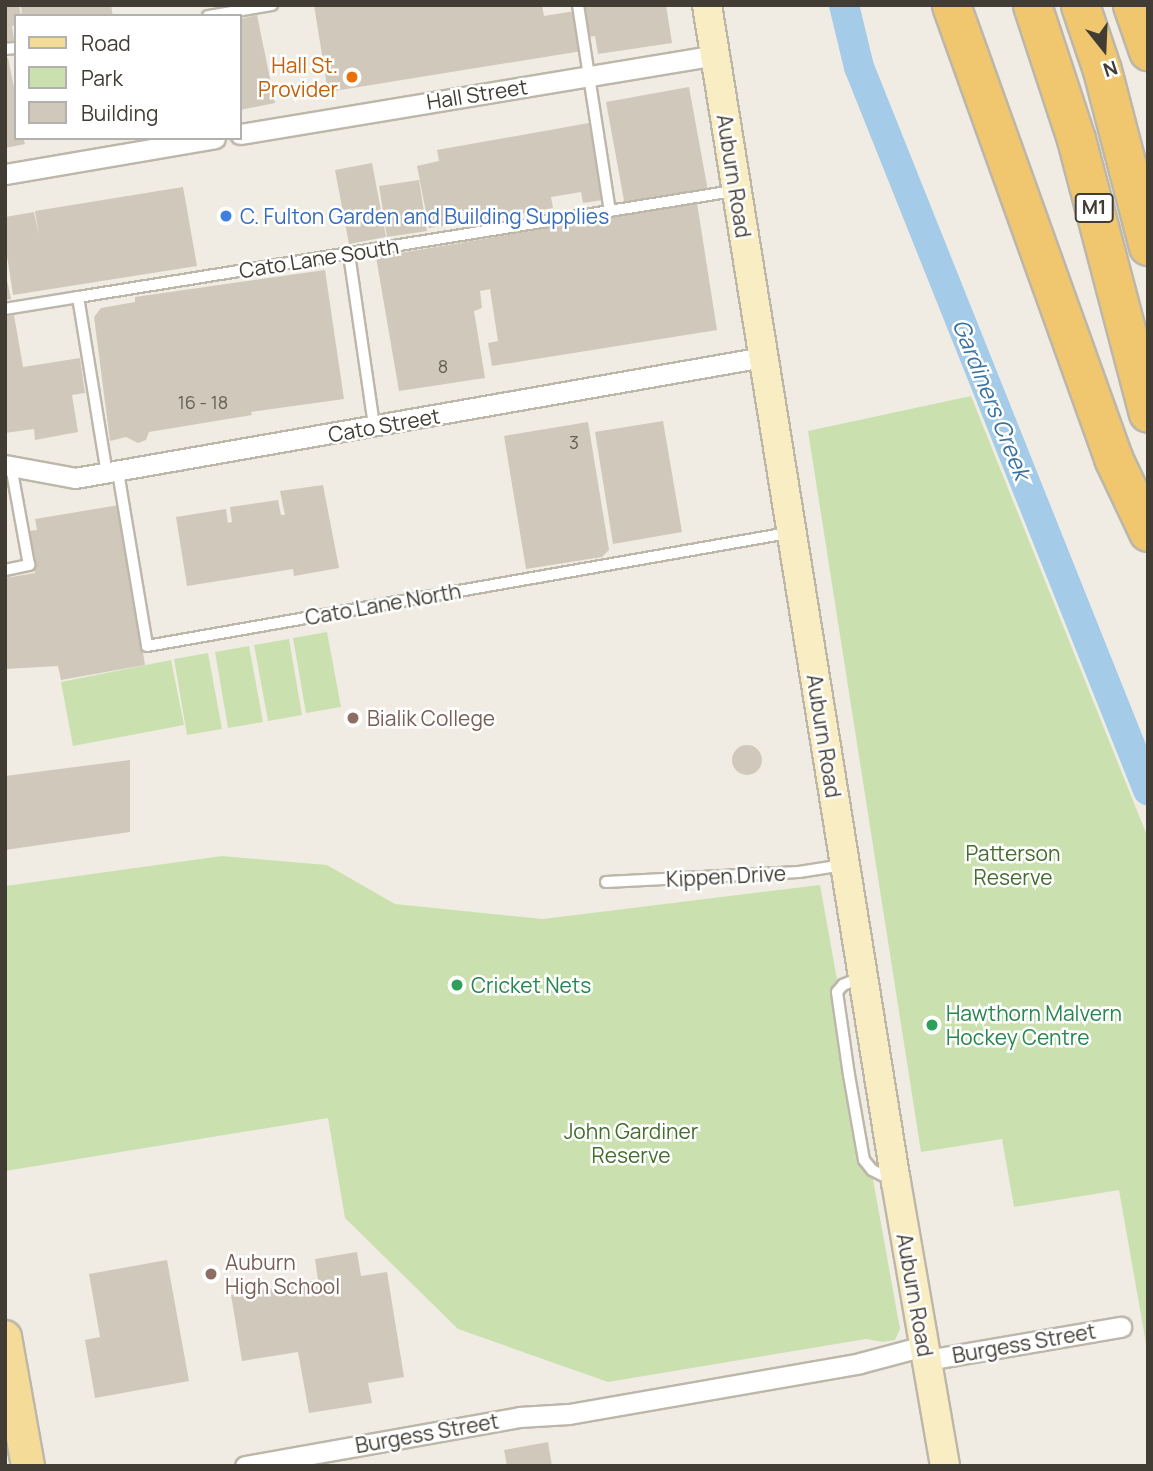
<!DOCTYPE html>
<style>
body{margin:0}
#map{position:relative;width:1153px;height:1471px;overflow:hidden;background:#f0ece3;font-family:Manrope,sans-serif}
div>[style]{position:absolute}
.green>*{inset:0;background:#cae1af}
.river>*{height:30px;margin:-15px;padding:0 15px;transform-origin:15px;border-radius:15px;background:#a4cbe8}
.building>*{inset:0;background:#d0c8ba}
.round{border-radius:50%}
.roads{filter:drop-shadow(2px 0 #bdb7aa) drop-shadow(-2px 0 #bdb7aa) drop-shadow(0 2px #bdb7aa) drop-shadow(0 -2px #bdb7aa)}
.lane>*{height:10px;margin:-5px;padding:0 5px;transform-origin:5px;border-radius:5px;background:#fff}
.street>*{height:19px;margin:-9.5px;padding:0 9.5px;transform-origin:9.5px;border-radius:9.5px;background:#fff}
.secondary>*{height:28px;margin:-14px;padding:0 14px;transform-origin:14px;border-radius:14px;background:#f9edc4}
.primary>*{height:32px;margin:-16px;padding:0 16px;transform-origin:16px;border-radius:16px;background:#f4dc98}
.highway>*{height:37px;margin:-18.5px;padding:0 18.5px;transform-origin:18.5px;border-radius:18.5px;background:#f0c76e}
.dots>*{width:19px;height:19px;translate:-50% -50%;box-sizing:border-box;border:4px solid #fff;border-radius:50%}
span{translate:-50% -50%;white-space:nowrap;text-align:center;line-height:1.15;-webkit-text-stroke:5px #fff;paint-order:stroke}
.number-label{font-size:18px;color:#655f56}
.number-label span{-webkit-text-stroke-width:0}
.shield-label span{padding:2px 5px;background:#fff;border:2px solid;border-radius:5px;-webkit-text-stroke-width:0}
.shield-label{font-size:19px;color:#413c34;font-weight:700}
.food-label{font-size:21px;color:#c56008}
.right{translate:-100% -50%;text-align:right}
.street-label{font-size:21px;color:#413c34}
.shop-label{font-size:21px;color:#366cbe}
.left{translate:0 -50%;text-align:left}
.education-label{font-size:21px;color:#785e54}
.park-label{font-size:21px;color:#446d2e}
.leisure-label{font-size:21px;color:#27864d}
.water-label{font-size:23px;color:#3873a2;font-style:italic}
.frame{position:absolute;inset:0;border:7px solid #413c34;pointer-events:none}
.legend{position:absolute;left:14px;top:14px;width:228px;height:126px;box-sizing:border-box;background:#fff;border:2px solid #b3b1ae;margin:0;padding:9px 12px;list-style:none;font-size:21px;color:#413c34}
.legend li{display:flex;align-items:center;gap:14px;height:35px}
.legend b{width:35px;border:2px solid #b3b1ae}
.north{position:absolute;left:1069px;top:14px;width:70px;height:70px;-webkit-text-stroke:5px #fff;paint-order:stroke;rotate:162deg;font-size:19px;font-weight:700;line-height:28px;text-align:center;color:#413c34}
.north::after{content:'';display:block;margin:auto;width:24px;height:32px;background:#413c34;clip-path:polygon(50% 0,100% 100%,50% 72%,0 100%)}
</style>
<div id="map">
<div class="green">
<i style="clip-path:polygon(971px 396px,1148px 838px,1148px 1355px,1119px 1190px,1014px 1207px,1002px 1139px,921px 1152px,808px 431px)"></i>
<i style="clip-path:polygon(327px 632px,341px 707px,306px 713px,293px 638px)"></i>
<i style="clip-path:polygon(289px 639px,302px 715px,268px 721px,254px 645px)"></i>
<i style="clip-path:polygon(249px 646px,263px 722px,228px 728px,215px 652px)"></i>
<i style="clip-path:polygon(208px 653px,222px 729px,187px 735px,174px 659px)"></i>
<i style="clip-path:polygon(171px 660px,184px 725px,73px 746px,61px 682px)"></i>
<i style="clip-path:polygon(222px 856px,327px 865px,395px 904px,543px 919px,820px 885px,900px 1329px,895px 1340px,883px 1342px,866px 1339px,608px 1382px,458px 1329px,345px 1218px,328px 1118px,5px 1171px,5px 886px)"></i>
</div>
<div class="river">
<i style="left:844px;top:5px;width:64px;rotate:76.4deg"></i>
<i style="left:859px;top:67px;width:779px;rotate:68.21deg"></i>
</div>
<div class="building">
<i style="clip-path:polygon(5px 5px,19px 5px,21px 16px,16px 16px,16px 25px,12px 26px,15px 45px,5px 47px)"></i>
<i style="clip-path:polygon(21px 5px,111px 5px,113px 16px,22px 16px)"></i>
<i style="clip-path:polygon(314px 5px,542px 5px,544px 16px,575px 11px,582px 51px,328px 92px)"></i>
<i style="clip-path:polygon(583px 5px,666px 5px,672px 43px,598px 54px,595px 36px,588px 37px)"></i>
<i style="clip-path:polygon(257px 15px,275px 103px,240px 110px,240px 19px)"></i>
<i style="clip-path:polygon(5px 58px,8px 58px,16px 97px,16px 138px,23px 138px,25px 144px,5px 148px)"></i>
<i style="clip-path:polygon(689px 87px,708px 191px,625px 206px,606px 102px)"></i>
<i style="clip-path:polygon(589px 123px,603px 200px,583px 203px,581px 192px,551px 197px,553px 208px,476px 222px,474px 209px,456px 212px,458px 224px,429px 228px,417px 166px,439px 161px,437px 150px)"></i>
<i style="clip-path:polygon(372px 163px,386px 237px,349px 244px,335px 170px)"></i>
<i style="clip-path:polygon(419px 180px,427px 231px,387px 237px,379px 186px)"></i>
<i style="clip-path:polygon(183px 187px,197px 266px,13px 295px,5px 243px,5px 217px,34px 212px,39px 236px,35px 211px)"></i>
<i style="clip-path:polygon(697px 203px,717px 330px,492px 366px,488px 343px,498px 341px,490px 289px,480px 291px,482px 308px,474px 311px,485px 378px,399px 391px,376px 257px)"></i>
<i style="clip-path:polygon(325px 270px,344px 399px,251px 412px,252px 415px,149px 432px,146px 440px,138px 443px,126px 437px,110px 441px,94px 317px,101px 308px,135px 302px,135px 297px)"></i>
<i style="clip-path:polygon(5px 271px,11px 299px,5px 300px)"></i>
<i style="clip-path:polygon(14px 315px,23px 367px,80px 358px,85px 393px,72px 395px,78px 432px,35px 440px,34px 429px,5px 433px,5px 317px)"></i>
<i style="clip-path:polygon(663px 421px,682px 532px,613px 544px,595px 432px)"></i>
<i style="clip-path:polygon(588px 422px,609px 550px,602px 557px,526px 569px,504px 436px)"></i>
<i style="clip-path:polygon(323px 485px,339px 568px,294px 576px,293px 569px,187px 586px,176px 517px,226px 509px,228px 523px,232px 522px,230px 507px,278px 500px,281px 515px,285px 515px,280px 491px)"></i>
<i style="clip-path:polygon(119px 505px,145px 665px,61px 680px,58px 666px,5px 669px,5px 578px,35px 573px,28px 531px,37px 530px,35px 519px)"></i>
<i class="round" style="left:732px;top:745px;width:30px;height:30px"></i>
<i style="clip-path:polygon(130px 760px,130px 832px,5px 850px,5px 776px)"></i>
<i style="clip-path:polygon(357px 1252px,361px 1276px,387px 1272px,404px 1377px,368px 1383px,372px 1403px,309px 1413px,298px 1352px,242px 1361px,231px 1295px,318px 1280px,315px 1259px)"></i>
<i style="clip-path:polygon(167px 1260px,189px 1381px,95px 1398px,85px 1340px,100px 1337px,89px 1274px)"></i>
<i style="clip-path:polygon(548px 1442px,552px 1466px,507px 1466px,504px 1450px)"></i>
</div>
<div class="roads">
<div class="lane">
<i style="left:578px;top:5px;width:208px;rotate:81.2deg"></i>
<i style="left:208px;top:16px;width:65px;rotate:-9.8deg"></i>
<i style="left:5px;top:49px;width:11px;rotate:-5deg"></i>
<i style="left:349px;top:254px;width:174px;rotate:81.7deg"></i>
<i style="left:5px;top:309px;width:74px;rotate:-9.3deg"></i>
<i style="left:118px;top:472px;width:176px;rotate:80.5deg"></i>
<i style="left:147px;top:646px;width:651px;rotate:-10deg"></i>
<i style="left:107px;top:474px;width:179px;rotate:-99.3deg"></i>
<i style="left:78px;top:297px;width:664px;rotate:-9.19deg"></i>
<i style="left:5px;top:570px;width:25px;rotate:-12deg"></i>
<i style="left:29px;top:565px;width:101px;rotate:-100.3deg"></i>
<i style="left:606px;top:882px;width:193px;rotate:-3deg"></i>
<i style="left:799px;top:872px;width:45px;rotate:-9deg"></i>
<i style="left:860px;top:978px;width:18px;rotate:158deg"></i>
<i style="left:843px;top:985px;width:9px;rotate:131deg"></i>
<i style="left:837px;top:992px;width:84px;rotate:81.8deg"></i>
<i style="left:849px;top:1075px;width:86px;rotate:80deg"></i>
<i style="left:864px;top:1160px;width:13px;rotate:51deg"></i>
<i style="left:872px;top:1170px;width:22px;rotate:27deg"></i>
</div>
<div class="street">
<i style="left:240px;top:134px;width:482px;rotate:-9.4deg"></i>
<i style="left:5px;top:174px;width:213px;rotate:-9.7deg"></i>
<i style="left:5px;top:465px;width:71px;rotate:10.5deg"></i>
<i style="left:75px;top:478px;width:699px;rotate:-9.97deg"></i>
<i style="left:927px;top:1360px;width:197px;rotate:-9.7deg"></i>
<i style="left:245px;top:1466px;width:278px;rotate:-10.1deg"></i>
<i style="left:519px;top:1417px;width:50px;rotate:-3.4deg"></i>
<i style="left:569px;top:1414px;width:295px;rotate:-9.9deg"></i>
<i style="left:860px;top:1363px;width:66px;rotate:-14.9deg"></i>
</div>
<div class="secondary">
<i style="left:707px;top:5px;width:1192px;rotate:80.88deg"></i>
<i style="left:896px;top:1182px;width:288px;rotate:80.2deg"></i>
</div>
<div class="primary">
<i style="left:5px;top:1337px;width:131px;rotate:79.9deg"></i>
</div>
<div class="highway">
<i style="left:951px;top:5px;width:481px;rotate:70.3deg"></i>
<i style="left:1113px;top:458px;width:82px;rotate:64.7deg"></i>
<i style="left:1032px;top:5px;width:141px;rotate:71.8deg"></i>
<i style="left:1076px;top:139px;width:283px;rotate:75.3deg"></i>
<i style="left:1080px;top:5px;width:69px;rotate:71.3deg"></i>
<i style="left:1102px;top:70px;width:182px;rotate:75.4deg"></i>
<i style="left:1132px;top:5px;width:49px;rotate:70.8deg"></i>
</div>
</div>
<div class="dots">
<i style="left:352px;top:77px;background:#e8710a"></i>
<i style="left:226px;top:216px;background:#3f7fe0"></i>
<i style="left:353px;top:718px;background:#8d6e63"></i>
<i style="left:457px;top:985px;background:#2e9e5b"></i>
<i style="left:932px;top:1025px;background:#2e9e5b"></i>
<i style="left:211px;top:1274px;background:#8d6e63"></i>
</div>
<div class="number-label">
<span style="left:443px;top:366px">8</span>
<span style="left:203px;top:402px">16 - 18</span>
<span style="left:574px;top:442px">3</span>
</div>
<div class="shield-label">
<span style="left:1094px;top:208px">M1</span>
</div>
<div class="food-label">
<span class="right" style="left:338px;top:77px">Hall St.<br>Provider</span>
</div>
<div class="street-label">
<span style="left:477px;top:94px;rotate:-9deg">Hall Street</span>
<span style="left:734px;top:176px;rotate:81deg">Auburn Road</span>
<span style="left:319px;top:258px;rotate:-9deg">Cato Lane South</span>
<span style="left:384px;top:425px;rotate:-10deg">Cato Street</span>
<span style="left:383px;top:604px;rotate:-10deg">Cato Lane North</span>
<span style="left:824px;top:736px;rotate:81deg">Auburn Road</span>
<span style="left:726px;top:876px;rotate:-3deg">Kippen Drive</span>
<span style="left:915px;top:1295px;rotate:80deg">Auburn Road</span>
<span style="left:1024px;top:1343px;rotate:-10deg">Burgess Street</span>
<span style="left:427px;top:1433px;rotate:-10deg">Burgess Street</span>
</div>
<div class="shop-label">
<span class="left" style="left:240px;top:216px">C. Fulton Garden and Building Supplies</span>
</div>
<div class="education-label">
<span class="left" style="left:367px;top:718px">Bialik College</span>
<span class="left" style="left:225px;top:1274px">Auburn<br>High School</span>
</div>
<div class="park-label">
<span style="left:1013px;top:865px">Patterson<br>Reserve</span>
<span style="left:631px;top:1143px">John Gardiner<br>Reserve</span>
</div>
<div class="leisure-label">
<span class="left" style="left:471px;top:985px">Cricket Nets</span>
<span class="left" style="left:946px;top:1025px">Hawthorn Malvern<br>Hockey Centre</span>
</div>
<div class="water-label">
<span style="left:992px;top:399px;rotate:68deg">Gardiners Creek</span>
</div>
<div class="frame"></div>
<ul class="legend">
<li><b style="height:9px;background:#f4dc98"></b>Road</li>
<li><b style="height:19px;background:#cae1af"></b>Park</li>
<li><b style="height:19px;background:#d0c8ba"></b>Building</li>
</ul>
<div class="north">N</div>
</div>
